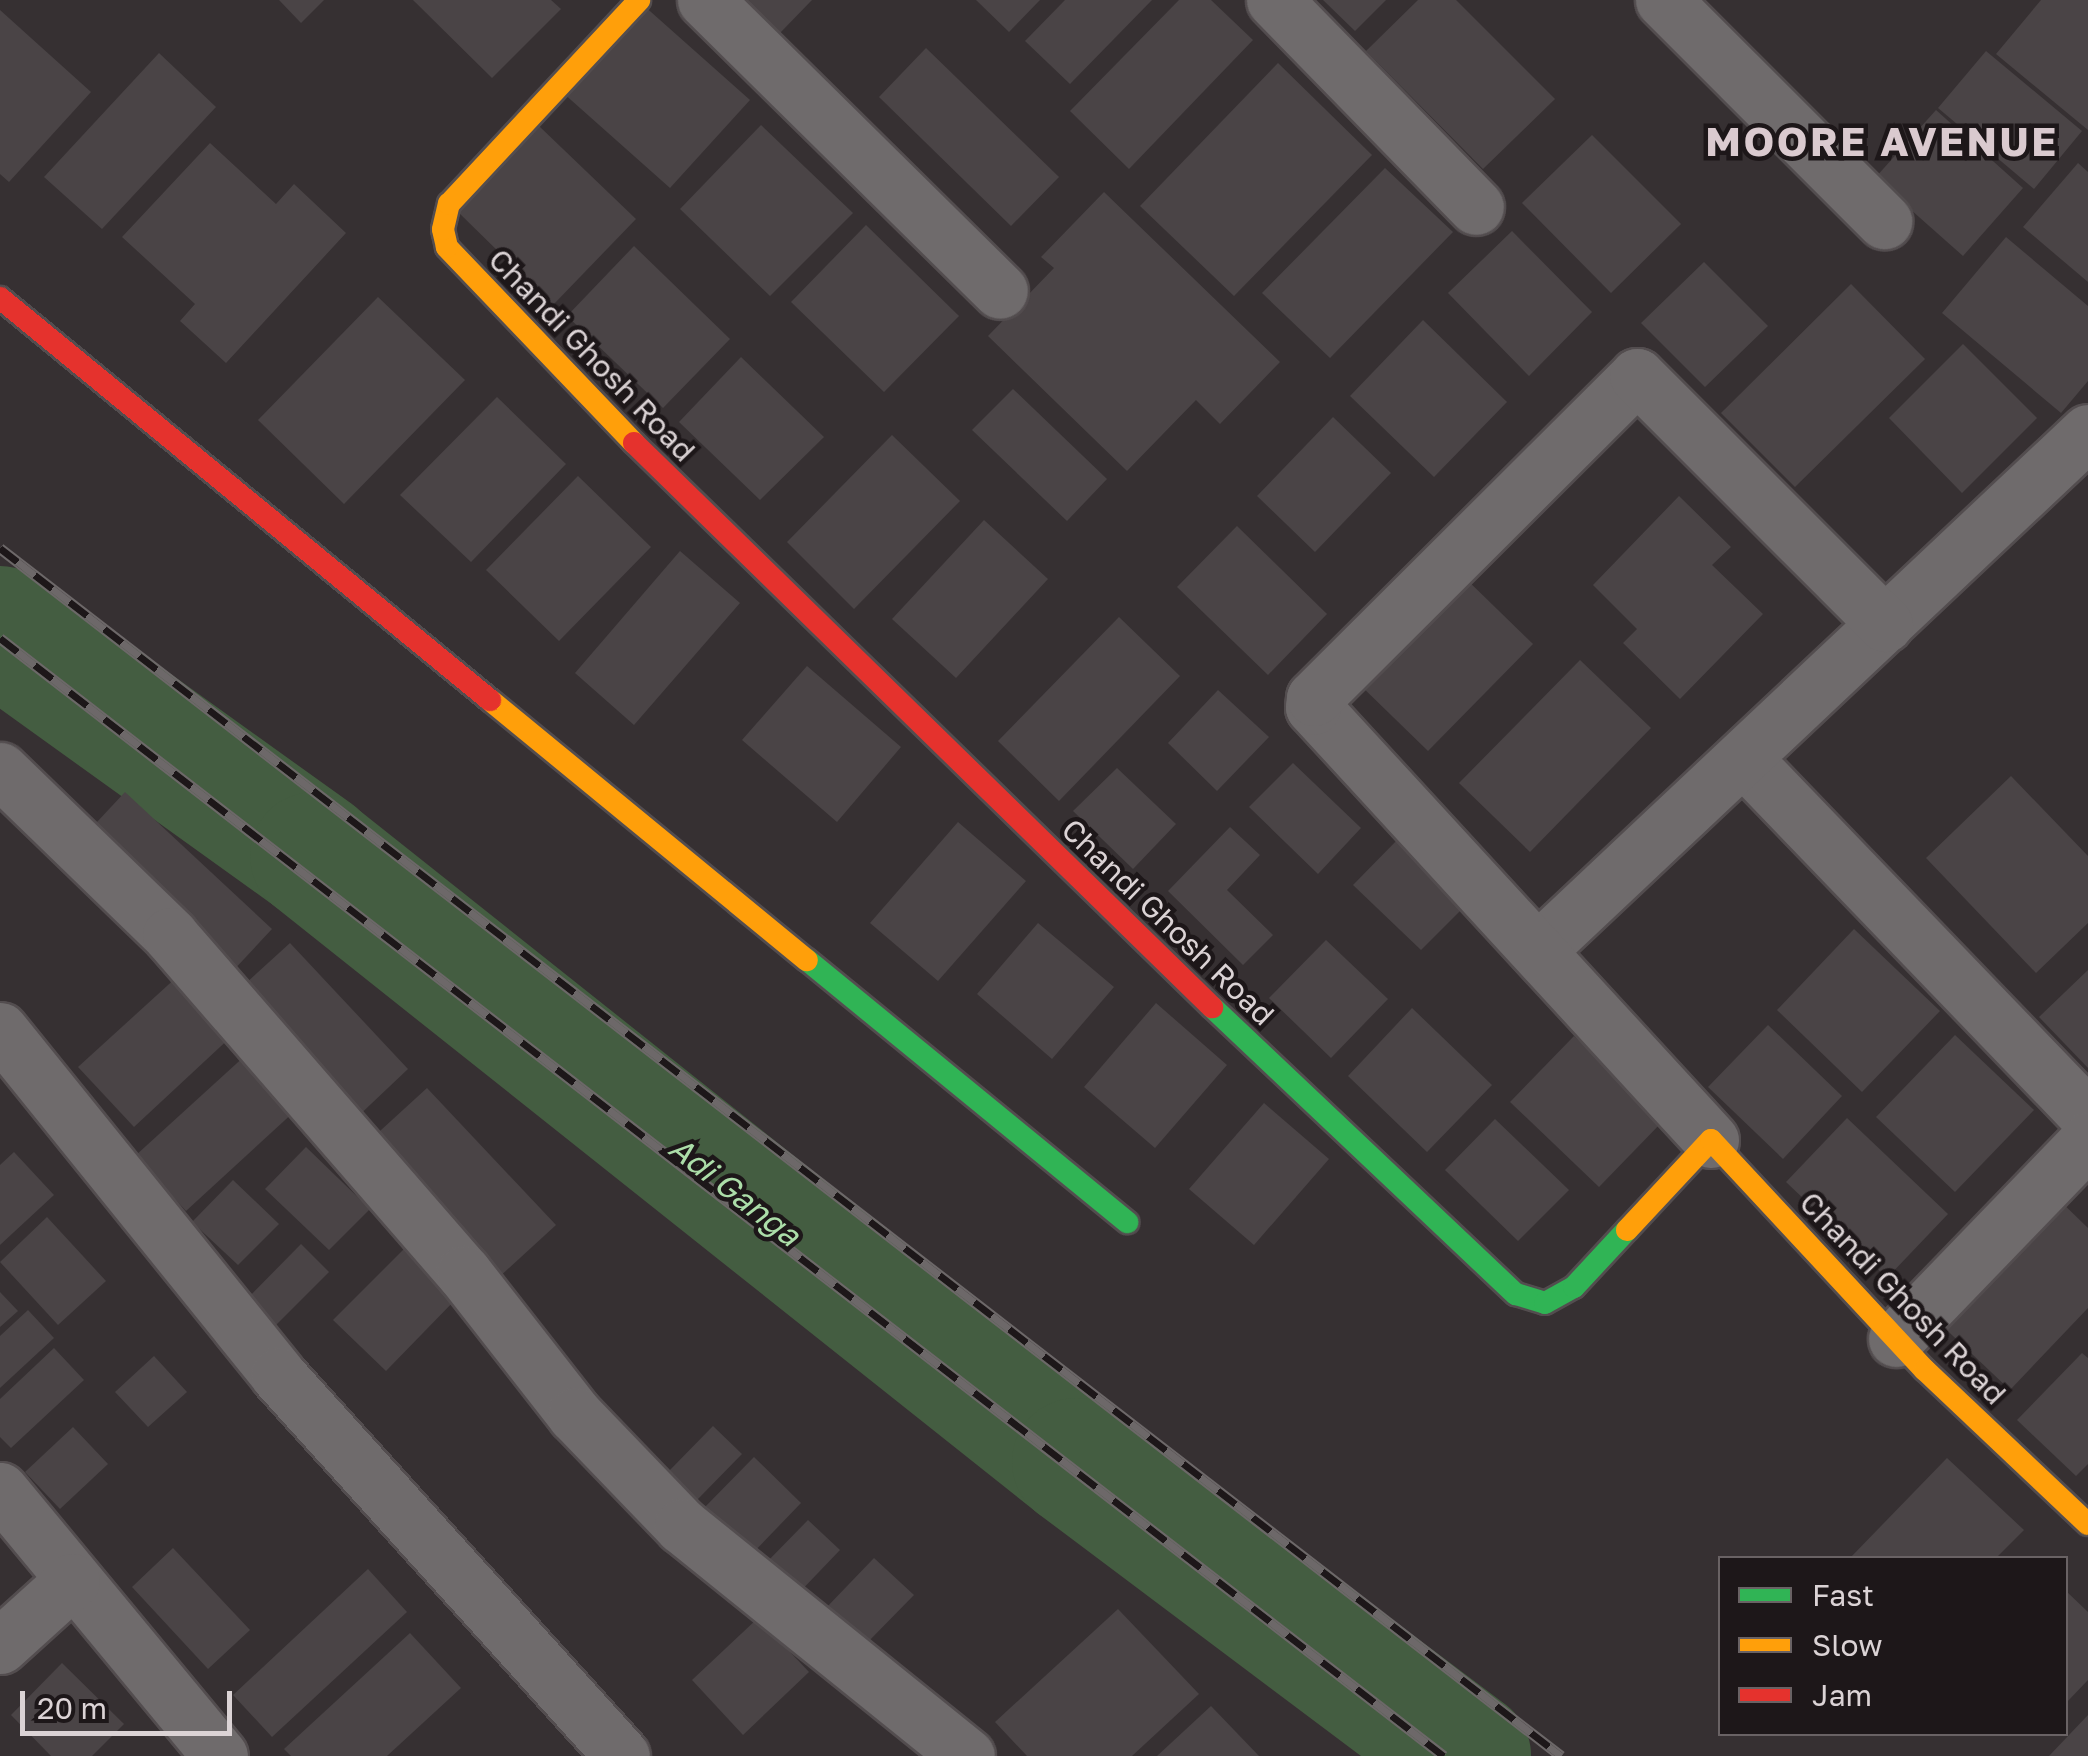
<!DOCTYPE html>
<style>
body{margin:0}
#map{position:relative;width:2088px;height:1756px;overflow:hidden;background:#363032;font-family:"Golos Text",sans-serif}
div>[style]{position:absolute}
.river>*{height:128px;margin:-64px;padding:0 64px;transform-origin:64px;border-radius:64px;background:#445d41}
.building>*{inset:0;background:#4a4446}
.roads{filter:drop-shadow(2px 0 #534d4f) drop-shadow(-2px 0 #534d4f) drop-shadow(0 2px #534d4f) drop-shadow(0 -2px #534d4f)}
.street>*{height:55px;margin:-27.5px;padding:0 27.5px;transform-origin:27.5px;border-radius:27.5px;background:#6f6b6c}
.fast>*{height:22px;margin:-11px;padding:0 11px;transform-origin:11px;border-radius:11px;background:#30b455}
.slow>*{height:22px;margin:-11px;padding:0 11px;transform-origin:11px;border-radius:11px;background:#ff9f0a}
.jam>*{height:22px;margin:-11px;padding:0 11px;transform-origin:11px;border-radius:11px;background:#e5322d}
.rail>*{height:11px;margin-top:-5.5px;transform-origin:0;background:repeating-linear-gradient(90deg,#1d1719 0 22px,#6d6869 0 44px);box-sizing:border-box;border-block:2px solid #6d6869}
span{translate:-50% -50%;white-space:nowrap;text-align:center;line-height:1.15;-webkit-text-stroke:9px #1d1719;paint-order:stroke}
.street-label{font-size:30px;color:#dbd3d5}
.water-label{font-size:32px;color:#acdea9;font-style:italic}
.district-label{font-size:40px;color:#dacacf;font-weight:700;letter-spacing:2.5px}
.legend{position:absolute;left:1718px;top:1556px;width:350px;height:180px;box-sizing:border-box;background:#1d1719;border:2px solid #696264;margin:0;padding:12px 18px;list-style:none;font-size:30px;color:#dbd3d5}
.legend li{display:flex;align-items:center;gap:20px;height:50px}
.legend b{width:50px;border:2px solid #696264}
.scale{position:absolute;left:20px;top:1691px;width:212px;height:45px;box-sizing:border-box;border:5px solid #dbd3d5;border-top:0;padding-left:12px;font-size:30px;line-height:35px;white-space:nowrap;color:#dbd3d5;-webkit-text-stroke:8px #1d1719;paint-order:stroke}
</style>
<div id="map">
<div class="river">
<i style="left:0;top:630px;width:387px;rotate:35.7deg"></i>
<i style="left:314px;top:856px;width:974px;rotate:38.49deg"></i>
<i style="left:1076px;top:1462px;width:489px;rotate:36.9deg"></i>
</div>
<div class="building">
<i style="clip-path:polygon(279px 0,324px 0,301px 23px)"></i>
<i style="clip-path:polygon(413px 0,551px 0,561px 9px,492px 78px)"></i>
<i style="clip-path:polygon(745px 0,812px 0,780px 33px)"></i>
<i style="clip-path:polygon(976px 0,1040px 0,1009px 32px)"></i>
<i style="clip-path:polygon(1065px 0,1152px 0,1070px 84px,1025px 41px)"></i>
<i style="clip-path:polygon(1179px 0,1211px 0,1253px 40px,1129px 169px,1070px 111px)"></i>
<i style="clip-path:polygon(1323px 0,1386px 0,1355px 31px)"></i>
<i style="clip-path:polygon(1418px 0,1456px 0,1555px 99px,1483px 169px,1366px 51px)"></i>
<i style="clip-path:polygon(2041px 0,2088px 0,2088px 130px,1996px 54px)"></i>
<i style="clip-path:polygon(642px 4px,750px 100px,670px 188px,562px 92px)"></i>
<i style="clip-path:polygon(0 10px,91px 92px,9px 182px,0 174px)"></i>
<i style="clip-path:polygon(926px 48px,1059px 177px,1011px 226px,879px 97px)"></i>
<i style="clip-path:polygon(1986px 51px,2082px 131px,2034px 189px,1938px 108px)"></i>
<i style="clip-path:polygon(159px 53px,216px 107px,102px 229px,44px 177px)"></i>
<i style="clip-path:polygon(1278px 63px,1372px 155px,1234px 296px,1140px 206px)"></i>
<i style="clip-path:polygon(1936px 110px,2023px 188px,1963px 256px,1875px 178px)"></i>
<i style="clip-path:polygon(761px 125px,853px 213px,770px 296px,680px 209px)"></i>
<i style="clip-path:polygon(539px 126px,636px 219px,553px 305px,456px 210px)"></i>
<i style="clip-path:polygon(1592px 135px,1681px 224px,1611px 293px,1522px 203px)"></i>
<i style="clip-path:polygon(210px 143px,276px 204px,294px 184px,346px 233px,226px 363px,180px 321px,195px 304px,122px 237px)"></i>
<i style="clip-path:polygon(2078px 163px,2088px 172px,2088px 282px,2023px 227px)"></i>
<i style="clip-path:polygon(1385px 168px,1453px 232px,1330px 358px,1262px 293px)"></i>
<i style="clip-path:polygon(1104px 192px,1280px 362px,1220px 424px,1196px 400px,1127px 471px,988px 336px,1054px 268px,1041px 257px)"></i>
<i style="clip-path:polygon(866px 225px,959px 316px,884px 392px,791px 302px)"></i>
<i style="clip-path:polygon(1512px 231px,1592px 312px,1529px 376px,1448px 293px)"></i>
<i style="clip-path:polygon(2006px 237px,2088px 306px,2088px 381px,2061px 413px,1942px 313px)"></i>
<i style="clip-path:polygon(634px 246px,730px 339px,663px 408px,567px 316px)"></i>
<i style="clip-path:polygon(1704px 262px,1768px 326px,1705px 387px,1641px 323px)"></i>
<i style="clip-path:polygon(1851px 284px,1925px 359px,1795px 487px,1721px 413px)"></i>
<i style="clip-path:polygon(378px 297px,465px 380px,344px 504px,258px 420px)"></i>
<i style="clip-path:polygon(1423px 320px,1507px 402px,1434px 477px,1350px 396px)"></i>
<i style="clip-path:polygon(1963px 344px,2037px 418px,1962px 493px,1889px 418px)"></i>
<i style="clip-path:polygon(741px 357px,824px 437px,760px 500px,679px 422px)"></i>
<i style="clip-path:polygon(1013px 389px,1107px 479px,1067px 521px,972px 430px)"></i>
<i style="clip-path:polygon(497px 397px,566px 464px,471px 562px,400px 495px)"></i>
<i style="clip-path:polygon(1333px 417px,1391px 473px,1315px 552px,1257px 496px)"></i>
<i style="clip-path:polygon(892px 435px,960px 501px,854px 609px,787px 542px)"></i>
<i style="clip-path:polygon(578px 476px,651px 547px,559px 641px,486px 570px)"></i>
<i style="clip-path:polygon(1679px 496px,1731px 547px,1712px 565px,1763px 614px,1680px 699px,1623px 643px,1637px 629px,1593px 585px)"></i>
<i style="clip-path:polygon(984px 520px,1048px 579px,956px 678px,892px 619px)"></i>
<i style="clip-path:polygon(1237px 526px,1327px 614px,1268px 675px,1177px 587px)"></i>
<i style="clip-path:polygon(680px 551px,740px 603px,634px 725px,575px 673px)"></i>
<i style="clip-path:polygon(1461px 574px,1533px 644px,1428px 751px,1356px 681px)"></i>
<i style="clip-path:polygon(1119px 617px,1180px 676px,1059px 801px,998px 741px)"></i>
<i style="clip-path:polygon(1580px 660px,1651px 728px,1530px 852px,1459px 783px)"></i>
<i style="clip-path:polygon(807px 666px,901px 747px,837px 822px,742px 740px)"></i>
<i style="clip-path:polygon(1218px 690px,1269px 737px,1217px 791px,1168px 743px)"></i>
<i style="clip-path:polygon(1293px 763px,1361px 828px,1318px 874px,1249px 807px)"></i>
<i style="clip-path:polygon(1117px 768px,1176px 824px,1133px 869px,1073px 811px)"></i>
<i style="clip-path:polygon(2011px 776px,2088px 856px,2088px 923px,2036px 973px,1926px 858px)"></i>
<i style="clip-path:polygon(125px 792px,272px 929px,230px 974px,83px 837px)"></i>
<i style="clip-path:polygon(958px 822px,1026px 881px,938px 981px,870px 923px)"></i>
<i style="clip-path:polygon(1230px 827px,1260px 855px,1227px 890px,1273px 935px,1243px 965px,1168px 891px)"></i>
<i style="clip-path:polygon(1401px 836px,1469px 902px,1421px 950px,1353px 885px)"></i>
<i style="clip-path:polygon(1038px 923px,1114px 987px,1052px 1059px,977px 994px)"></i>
<i style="clip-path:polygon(1854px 929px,1940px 1011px,1862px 1092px,1777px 1010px)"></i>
<i style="clip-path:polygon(1326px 940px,1388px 999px,1331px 1058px,1269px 998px)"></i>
<i style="clip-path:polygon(290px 943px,408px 1069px,352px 1122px,233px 995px)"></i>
<i style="clip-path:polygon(2088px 970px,2088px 1068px,2039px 1017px)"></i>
<i style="clip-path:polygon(179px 975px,234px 1034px,134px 1127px,78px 1067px)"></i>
<i style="clip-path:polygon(1156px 1003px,1227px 1065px,1155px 1148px,1084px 1087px)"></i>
<i style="clip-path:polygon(1412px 1008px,1492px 1085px,1427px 1152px,1348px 1076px)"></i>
<i style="clip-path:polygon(1768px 1025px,1842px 1096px,1783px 1159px,1708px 1087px)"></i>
<i style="clip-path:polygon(1955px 1035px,2034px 1110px,1955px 1192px,1876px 1117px)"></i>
<i style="clip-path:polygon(1574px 1036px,1663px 1121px,1599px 1187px,1510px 1102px)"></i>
<i style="clip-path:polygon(258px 1044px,308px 1099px,186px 1211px,135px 1156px)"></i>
<i style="clip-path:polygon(427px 1088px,556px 1225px,497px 1279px,369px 1141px)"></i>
<i style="clip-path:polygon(1264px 1103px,1329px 1159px,1254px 1245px,1189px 1189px)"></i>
<i style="clip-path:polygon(1847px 1118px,1948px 1214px,1887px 1278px,1786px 1182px)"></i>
<i style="clip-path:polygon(1495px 1119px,1569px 1190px,1518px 1241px,1445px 1170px)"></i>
<i style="clip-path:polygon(306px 1147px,370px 1209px,329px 1250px,265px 1189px)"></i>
<i style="clip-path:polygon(14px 1152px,54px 1195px,0 1245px,0 1165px)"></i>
<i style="clip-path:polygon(233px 1180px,279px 1224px,238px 1265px,192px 1222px)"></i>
<i style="clip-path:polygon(2053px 1194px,2088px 1228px,2088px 1308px,2010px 1390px,1934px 1318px)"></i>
<i style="clip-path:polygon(47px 1217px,106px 1281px,58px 1325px,0 1262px)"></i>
<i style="clip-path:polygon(301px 1244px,329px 1272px,270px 1331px,242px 1304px)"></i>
<i style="clip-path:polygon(405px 1248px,457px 1298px,386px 1371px,333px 1320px)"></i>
<i style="clip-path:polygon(0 1292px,18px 1311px,0 1327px)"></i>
<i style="clip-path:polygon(28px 1310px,54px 1338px,0 1388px,0 1336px)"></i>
<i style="clip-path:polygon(54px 1348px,84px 1380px,11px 1448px,0 1437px,0 1399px)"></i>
<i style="clip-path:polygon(2082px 1353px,2088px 1358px,2088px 1464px,2076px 1476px,2017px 1420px)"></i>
<i style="clip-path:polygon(154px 1356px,187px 1392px,148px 1427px,115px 1392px)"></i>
<i style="clip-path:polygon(713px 1426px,742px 1454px,697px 1500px,668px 1472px)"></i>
<i style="clip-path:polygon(73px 1427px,108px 1464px,60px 1509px,25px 1472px)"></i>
<i style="clip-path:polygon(754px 1457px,801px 1503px,749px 1557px,702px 1510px)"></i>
<i style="clip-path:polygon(1947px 1458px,2024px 1530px,1996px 1558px,1850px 1558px)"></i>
<i style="clip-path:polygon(808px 1520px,840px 1550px,794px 1598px,763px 1566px)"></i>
<i style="clip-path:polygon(173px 1548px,250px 1630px,208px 1669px,132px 1587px)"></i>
<i style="clip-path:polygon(874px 1558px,914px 1595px,864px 1646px,825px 1609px)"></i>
<i style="clip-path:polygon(368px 1569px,407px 1612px,272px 1737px,233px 1695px)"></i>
<i style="clip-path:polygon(2066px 1591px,2088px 1612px,2088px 1680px,2066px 1703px)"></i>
<i style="clip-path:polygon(1118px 1609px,1199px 1694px,1132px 1756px,1027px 1756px,995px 1722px)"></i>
<i style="clip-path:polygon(758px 1618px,809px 1672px,743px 1735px,692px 1680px)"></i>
<i style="clip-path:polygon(410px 1633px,461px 1688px,387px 1756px,291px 1756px,284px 1749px)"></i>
<i style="clip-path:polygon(62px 1663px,124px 1724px,92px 1756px,51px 1756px,11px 1715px)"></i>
<i style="clip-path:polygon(1211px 1706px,1259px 1756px,1157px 1756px)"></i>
<i style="clip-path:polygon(2088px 1715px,2088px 1756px,2049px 1756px)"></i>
</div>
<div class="roads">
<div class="street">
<i style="left:705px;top:0;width:414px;rotate:44.6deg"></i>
<i style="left:1274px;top:0;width:289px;rotate:45.7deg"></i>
<i style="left:1663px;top:0;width:313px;rotate:45deg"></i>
<i style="left:1743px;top:758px;width:498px;rotate:46.1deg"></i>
<i style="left:0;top:770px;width:237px;rotate:44.1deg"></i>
<i style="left:170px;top:935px;width:448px;rotate:49deg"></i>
<i style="left:464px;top:1273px;width:180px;rotate:52deg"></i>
<i style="left:575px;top:1415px;width:154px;rotate:46.1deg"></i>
<i style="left:682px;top:1526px;width:366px;rotate:38.9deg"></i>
<i style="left:1539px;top:949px;width:754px;rotate:-43.28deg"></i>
<i style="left:0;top:1030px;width:443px;rotate:51.1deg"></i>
<i style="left:278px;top:1375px;width:513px;rotate:47.92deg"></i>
<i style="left:1711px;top:1140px;width:588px;rotate:-132.59deg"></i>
<i style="left:1313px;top:707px;width:9px;rotate:-84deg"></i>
<i style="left:1314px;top:698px;width:456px;rotate:-44.9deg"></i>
<i style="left:1637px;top:376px;width:351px;rotate:45deg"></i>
<i style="left:1896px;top:1339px;width:277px;rotate:-46deg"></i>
<i style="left:0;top:1490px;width:345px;rotate:50.4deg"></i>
<i style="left:0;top:1646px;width:97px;rotate:-42.1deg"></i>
</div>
<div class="fast">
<i style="left:807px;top:960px;width:414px;rotate:39.3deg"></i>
<i style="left:1212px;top:1007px;width:418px;rotate:43.4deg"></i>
<i style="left:1516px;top:1294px;width:30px;rotate:17deg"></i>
<i style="left:1545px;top:1303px;width:33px;rotate:-29deg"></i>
<i style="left:1574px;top:1287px;width:78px;rotate:-47.1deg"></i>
</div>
<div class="slow">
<i style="left:634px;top:443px;width:271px;rotate:-133.7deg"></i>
<i style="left:447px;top:247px;width:18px;rotate:-103deg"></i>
<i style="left:443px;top:229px;width:26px;rotate:-77deg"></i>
<i style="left:449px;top:204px;width:279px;rotate:-47deg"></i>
<i style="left:490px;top:700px;width:410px;rotate:39.4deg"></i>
<i style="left:1627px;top:1230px;width:123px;rotate:-47deg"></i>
<i style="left:1711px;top:1140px;width:314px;rotate:47.1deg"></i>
<i style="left:1925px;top:1370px;width:224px;rotate:43.4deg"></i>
</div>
<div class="jam">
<i style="left:0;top:298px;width:634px;rotate:39.37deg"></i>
<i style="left:634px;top:443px;width:808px;rotate:44.3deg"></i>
</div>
</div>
<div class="rail">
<i style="left:0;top:548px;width:1974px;rotate:37.73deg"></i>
<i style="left:0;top:638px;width:1826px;rotate:37.75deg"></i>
</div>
<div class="street-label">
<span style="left:592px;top:355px;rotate:46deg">Chandi Ghosh Road</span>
<span style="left:1168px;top:922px;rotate:44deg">Chandi Ghosh Road</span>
<span style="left:1903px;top:1298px;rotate:46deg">Chandi Ghosh Road</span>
</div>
<div class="water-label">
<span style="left:735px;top:1191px;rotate:38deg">Adi Ganga</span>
</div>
<div class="district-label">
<span style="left:1882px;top:141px">MOORE AVENUE</span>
</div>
<ul class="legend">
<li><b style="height:12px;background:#30b455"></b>Fast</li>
<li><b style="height:12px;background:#ff9f0a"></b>Slow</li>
<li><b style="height:12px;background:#e5322d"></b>Jam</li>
</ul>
<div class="scale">20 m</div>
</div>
